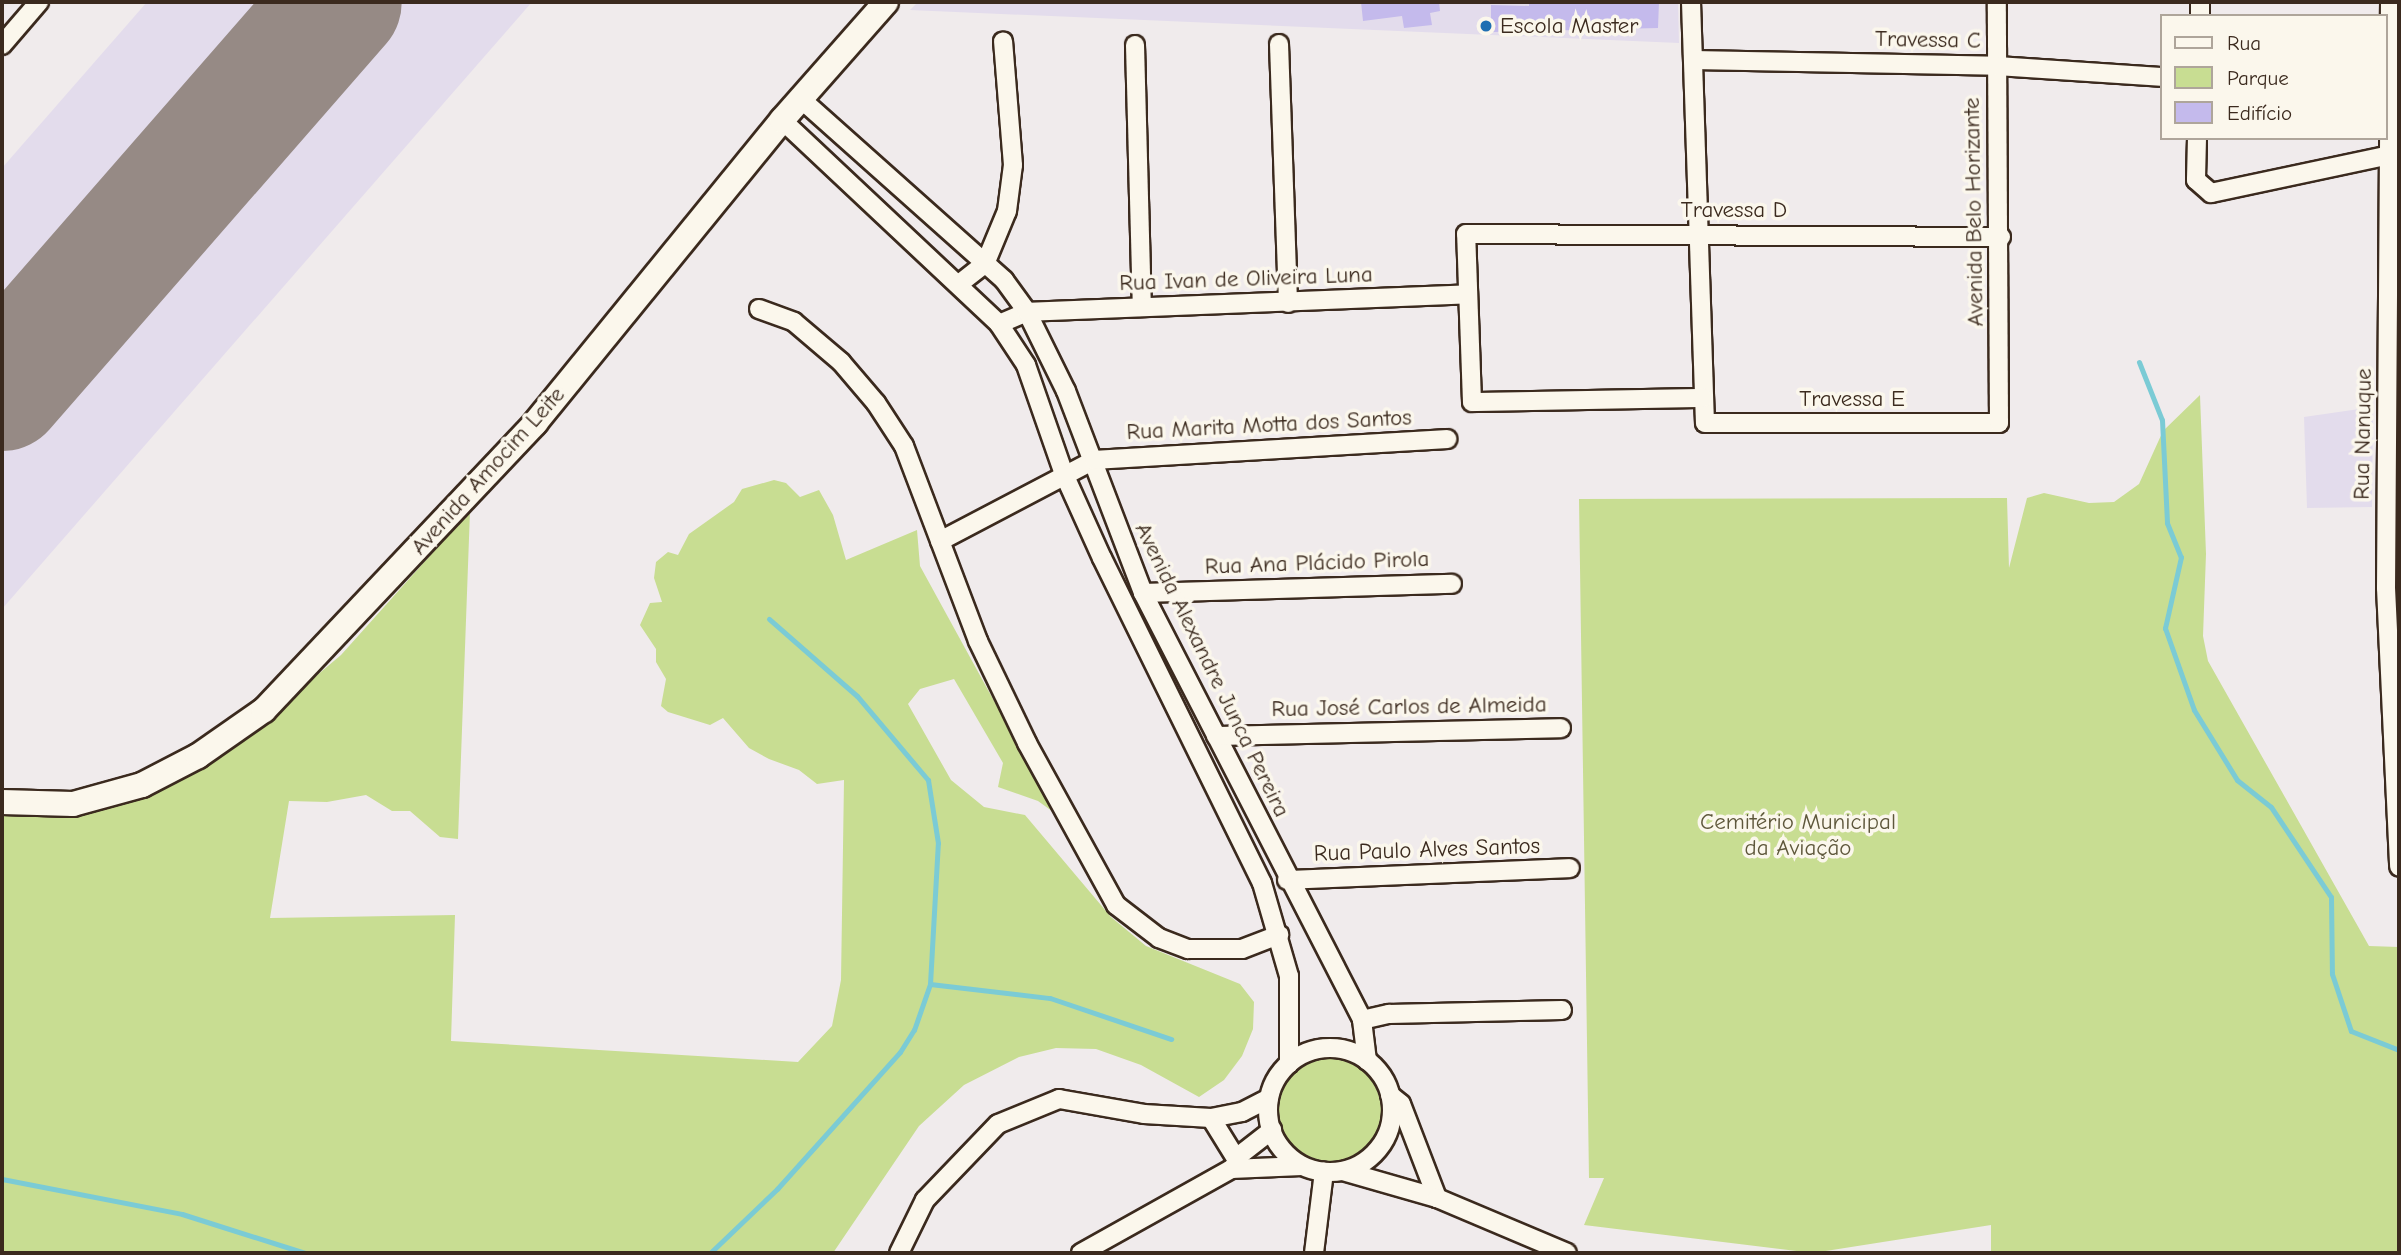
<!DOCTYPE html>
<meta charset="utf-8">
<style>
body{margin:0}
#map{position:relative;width:2401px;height:1255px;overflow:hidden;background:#f0ebec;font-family:"Comic Neue",sans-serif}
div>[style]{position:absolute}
.built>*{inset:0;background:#e3dcec}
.green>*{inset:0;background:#c8dd92}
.round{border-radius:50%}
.stream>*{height:5px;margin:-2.5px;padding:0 2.5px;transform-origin:2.5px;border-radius:2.5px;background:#7bcbd5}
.runway>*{height:126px;margin:-63px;padding:0 63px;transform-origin:63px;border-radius:63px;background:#968a85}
.building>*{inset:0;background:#c4baec}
.roads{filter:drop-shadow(2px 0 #3b2a1e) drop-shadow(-2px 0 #3b2a1e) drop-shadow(0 2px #3b2a1e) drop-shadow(0 -2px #3b2a1e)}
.street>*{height:18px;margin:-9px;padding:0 9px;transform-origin:9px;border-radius:9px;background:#fbf7ec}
.street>.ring{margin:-9px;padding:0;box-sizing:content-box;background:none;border:18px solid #fbf7ec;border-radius:50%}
.secondary>*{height:24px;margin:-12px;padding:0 12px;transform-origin:12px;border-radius:12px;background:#fbf7ec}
.dots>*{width:19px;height:19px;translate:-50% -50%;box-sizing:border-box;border:4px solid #fbf7ec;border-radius:50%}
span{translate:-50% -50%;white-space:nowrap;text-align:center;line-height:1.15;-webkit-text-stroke:7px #fbf7ec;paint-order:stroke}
.poi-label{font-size:23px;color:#3b2a1e}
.left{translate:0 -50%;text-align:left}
.street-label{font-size:23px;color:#3b2a1e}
.park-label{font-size:23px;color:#5e573b}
.frame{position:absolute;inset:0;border:4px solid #3b2a1e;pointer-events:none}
.legend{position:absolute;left:2160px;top:14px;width:228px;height:126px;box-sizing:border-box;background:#fbf7ec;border:2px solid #aea59a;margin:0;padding:9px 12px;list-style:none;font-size:21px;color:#3b2a1e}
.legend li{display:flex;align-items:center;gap:14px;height:35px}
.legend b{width:35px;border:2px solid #aea59a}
</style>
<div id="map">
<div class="built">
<i style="clip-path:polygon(147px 2px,532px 2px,2px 609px,2px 168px)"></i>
<i style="clip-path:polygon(918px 2px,1678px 2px,1679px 43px,910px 10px)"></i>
<i style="clip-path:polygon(2373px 407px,2372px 507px,2307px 508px,2304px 417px)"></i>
</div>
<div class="green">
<i style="clip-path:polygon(2200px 395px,2206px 554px,2203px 636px,2208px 661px,2369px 946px,2399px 947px,2399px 1253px,1991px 1253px,1991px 1225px,1813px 1253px,1584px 1225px,1604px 1178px,1589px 1178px,1579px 499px,2007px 498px,2009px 568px,2027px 498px,2044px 493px,2089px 503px,2114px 502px,2139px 484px,2163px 431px)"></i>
<i style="clip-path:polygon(774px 480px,786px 483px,800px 497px,819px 490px,833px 515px,846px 560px,917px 530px,920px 566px,1056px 814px,1038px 801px,998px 787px,1003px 763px,954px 679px,920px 689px,908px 704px,951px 780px,984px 807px,1025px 815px,1111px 917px,1146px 946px,1240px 984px,1254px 1002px,1253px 1029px,1242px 1056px,1224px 1080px,1199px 1097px,1141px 1065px,1096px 1049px,1056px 1048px,1019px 1057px,964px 1085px,919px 1126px,833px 1253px,2px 1253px,2px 808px,194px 771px,226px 752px,341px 655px,470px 511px,458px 839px,440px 837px,410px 811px,392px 811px,366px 795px,327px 802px,289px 801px,270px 918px,455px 915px,451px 1041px,798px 1062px,832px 1026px,841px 980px,844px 780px,817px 784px,799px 770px,769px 759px,749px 748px,723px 718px,710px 725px,668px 712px,661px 706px,666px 679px,656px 662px,656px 649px,640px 625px,650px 603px,662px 602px,654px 578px,656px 562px,668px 552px,678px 555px,689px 534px,734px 502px,742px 489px)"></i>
<i class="round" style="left:1279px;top:1059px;width:102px;height:102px"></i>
</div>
<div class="stream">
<i style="left:2139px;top:362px;width:62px;rotate:68.4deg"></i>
<i style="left:2162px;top:420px;width:103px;rotate:87.2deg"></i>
<i style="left:2167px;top:523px;width:37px;rotate:68deg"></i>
<i style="left:2181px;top:557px;width:73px;rotate:102.7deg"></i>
<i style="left:2165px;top:628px;width:87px;rotate:70.5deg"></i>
<i style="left:2194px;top:710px;width:82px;rotate:58.4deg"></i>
<i style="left:2237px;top:780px;width:43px;rotate:38.5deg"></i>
<i style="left:2271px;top:807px;width:108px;rotate:56.3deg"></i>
<i style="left:2331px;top:897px;width:77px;rotate:89.3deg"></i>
<i style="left:2332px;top:974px;width:60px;rotate:71.6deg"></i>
<i style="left:2351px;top:1031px;width:52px;rotate:21.6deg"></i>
<i style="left:930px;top:984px;width:121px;rotate:6.7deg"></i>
<i style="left:1050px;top:998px;width:128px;rotate:18.7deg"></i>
<i style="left:2px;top:1179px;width:183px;rotate:11deg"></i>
<i style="left:182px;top:1214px;width:129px;rotate:17.6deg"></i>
<i style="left:710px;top:1253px;width:93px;rotate:-43.7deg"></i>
<i style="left:777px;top:1189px;width:184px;rotate:-48.1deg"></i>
<i style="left:900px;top:1052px;width:26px;rotate:-58deg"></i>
<i style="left:914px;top:1030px;width:49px;rotate:-70.8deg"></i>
<i style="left:930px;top:984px;width:141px;rotate:-86.8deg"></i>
<i style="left:938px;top:843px;width:64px;rotate:-99deg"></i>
<i style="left:928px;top:780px;width:110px;rotate:-130.2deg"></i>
<i style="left:857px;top:696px;width:117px;rotate:-138.8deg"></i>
</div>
<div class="runway">
<i style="left:2px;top:388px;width:512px;rotate:-48.88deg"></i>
</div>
<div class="building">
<i style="clip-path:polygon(1361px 2px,1439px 2px,1440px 11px,1430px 13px,1432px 25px,1404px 28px,1402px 16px,1363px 21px)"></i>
<i style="clip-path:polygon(1529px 2px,1659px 2px,1658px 28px,1491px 32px,1491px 5px,1529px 6px)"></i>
</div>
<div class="roads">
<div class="street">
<i style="left:1691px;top:2px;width:421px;rotate:88.1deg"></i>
<i style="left:1705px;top:423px;width:294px"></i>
<i style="left:1999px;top:423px;width:421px;rotate:-90.3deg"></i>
<i style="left:2390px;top:2px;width:586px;rotate:90.39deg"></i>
<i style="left:2386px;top:588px;width:279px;rotate:87.3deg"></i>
<i style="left:2200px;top:16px;width:14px;rotate:-90deg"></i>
<i style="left:1279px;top:44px;width:259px;rotate:88deg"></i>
<i style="left:2px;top:45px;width:57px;rotate:-49.3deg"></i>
<i style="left:1135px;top:45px;width:262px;rotate:88.5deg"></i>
<i style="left:1693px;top:60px;width:304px;rotate:1.1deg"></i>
<i style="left:1997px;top:66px;width:164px;rotate:3.8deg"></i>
<i style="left:801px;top:99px;width:272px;rotate:41.7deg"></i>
<i style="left:1004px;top:280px;width:39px;rotate:54deg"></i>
<i style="left:1027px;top:312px;width:88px;rotate:63.7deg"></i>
<i style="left:1066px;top:391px;width:216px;rotate:69.1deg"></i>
<i style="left:1143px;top:593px;width:480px;rotate:62.8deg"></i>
<i style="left:1362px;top:1020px;width:41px;rotate:83deg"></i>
<i style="left:782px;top:120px;width:298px;rotate:43.2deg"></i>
<i style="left:999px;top:324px;width:49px;rotate:56.6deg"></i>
<i style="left:1026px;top:365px;width:115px;rotate:70.8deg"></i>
<i style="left:1064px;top:474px;width:92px;rotate:65.7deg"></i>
<i style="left:1102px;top:558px;width:362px;rotate:63.8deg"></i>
<i style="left:1262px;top:883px;width:97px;rotate:73.8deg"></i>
<i style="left:1289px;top:976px;width:88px;rotate:90deg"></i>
<i style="left:2197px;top:138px;width:42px;rotate:91.4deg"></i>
<i style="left:2196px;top:180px;width:20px;rotate:41deg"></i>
<i style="left:2211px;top:193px;width:192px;rotate:-12deg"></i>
<i style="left:959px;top:284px;width:33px;rotate:-38deg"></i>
<i style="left:985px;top:264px;width:57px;rotate:-67.5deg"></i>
<i style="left:1007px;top:211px;width:46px;rotate:-82.6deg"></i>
<i style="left:1013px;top:165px;width:124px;rotate:-94.6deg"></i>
<i style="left:759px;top:309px;width:37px;rotate:20deg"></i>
<i style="left:794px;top:322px;width:62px;rotate:40.4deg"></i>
<i style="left:841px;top:362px;width:54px;rotate:49.5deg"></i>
<i style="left:876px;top:403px;width:51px;rotate:56.9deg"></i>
<i style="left:904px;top:446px;width:209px;rotate:69.2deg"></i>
<i style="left:978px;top:641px;width:113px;rotate:64.3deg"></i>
<i style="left:1027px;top:743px;width:185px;rotate:61.2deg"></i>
<i style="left:1116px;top:905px;width:54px;rotate:37.5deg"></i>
<i style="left:1159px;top:938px;width:31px;rotate:21deg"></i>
<i style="left:1188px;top:949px;width:54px"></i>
<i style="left:1242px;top:949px;width:40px;rotate:-21deg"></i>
<i style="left:999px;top:324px;width:30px;rotate:-23deg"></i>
<i style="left:1027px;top:312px;width:440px;rotate:-2.3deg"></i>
<i style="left:1703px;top:398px;width:231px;rotate:179deg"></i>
<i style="left:1472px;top:402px;width:168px;rotate:-92deg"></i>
<i style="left:1466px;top:234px;width:535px;rotate:0.32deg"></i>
<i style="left:940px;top:541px;width:174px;rotate:-27.7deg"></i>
<i style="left:1094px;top:460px;width:354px;rotate:-3.4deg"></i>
<i style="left:1143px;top:593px;width:309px;rotate:-1.7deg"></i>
<i style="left:1216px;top:736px;width:345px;rotate:-1.3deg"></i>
<i style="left:1287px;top:880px;width:283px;rotate:-2.4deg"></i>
<i style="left:1362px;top:1020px;width:28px;rotate:-13deg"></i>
<i style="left:1389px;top:1014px;width:173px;rotate:-1.3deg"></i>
<i class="ring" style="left:1268px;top:1048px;width:106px;height:106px"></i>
<i style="left:1390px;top:1095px;width:14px;rotate:39deg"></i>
<i style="left:1401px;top:1104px;width:101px;rotate:69deg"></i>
<i style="left:1211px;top:1118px;width:55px;rotate:58.3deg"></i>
<i style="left:1236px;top:1158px;width:46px;rotate:-37.9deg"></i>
<i style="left:1343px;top:1171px;width:98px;rotate:16deg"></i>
<i style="left:1437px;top:1198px;width:141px;rotate:22.9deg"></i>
<i style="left:899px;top:1253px;width:59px;rotate:-63.9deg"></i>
<i style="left:925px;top:1200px;width:105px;rotate:-46.2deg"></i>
<i style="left:998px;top:1124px;width:66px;rotate:-22.3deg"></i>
<i style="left:1059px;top:1099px;width:86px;rotate:10deg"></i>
<i style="left:1144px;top:1114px;width:67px;rotate:3.4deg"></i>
<i style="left:1211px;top:1118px;width:32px;rotate:-11deg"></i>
<i style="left:1242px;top:1112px;width:30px;rotate:-27deg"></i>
<i style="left:1081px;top:1253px;width:172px;rotate:-29.2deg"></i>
<i style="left:1231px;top:1169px;width:71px;rotate:-2.4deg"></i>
<i style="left:1314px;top:1253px;width:82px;rotate:-83deg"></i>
</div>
<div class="secondary">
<i style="left:2px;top:802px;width:71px;rotate:1.6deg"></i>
<i style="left:73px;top:804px;width:72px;rotate:-15.4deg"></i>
<i style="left:142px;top:785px;width:63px;rotate:-27.4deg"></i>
<i style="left:198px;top:756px;width:80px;rotate:-34.9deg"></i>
<i style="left:264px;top:710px;width:395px;rotate:-46.6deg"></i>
<i style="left:535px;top:423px;width:391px;rotate:-50.8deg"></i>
<i style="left:782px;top:120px;width:157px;rotate:-48.6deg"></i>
</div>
</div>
<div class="dots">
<i style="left:1486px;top:26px;background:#1f6fb2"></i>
</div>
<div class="poi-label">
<span class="left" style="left:1500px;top:26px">Escola Master</span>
</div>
<div class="street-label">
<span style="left:1928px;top:40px;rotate:1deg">Travessa C</span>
<span style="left:1734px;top:210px">Travessa D</span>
<span style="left:1974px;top:212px;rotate:-91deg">Avenida Belo Horizante</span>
<span style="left:1246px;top:279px;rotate:-2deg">Rua Ivan de Oliveira Luna</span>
<span style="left:1852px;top:399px">Travessa E</span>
<span style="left:1269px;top:425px;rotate:-3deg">Rua Marita Motta dos Santos</span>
<span style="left:2363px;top:434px;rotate:-89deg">Rua Nanuque</span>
<span style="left:488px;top:471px;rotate:-48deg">Avenida Amocim Leite</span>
<span style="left:1317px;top:563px;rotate:-2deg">Rua Ana Plácido Pirola</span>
<span style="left:1212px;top:670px;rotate:64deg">Avenida Alexandre Junca Pereira</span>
<span style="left:1409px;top:707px;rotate:-1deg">Rua José Carlos de Almeida</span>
<span style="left:1427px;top:850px;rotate:-2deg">Rua Paulo Alves Santos</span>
</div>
<div class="park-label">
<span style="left:1798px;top:835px">Cemitério Municipal<br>da Aviação</span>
</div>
<div class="frame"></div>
<ul class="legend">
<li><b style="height:9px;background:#fbf7ec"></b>Rua</li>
<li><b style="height:19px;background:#c8dd92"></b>Parque</li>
<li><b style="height:19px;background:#c4baec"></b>Edifício</li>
</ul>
</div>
